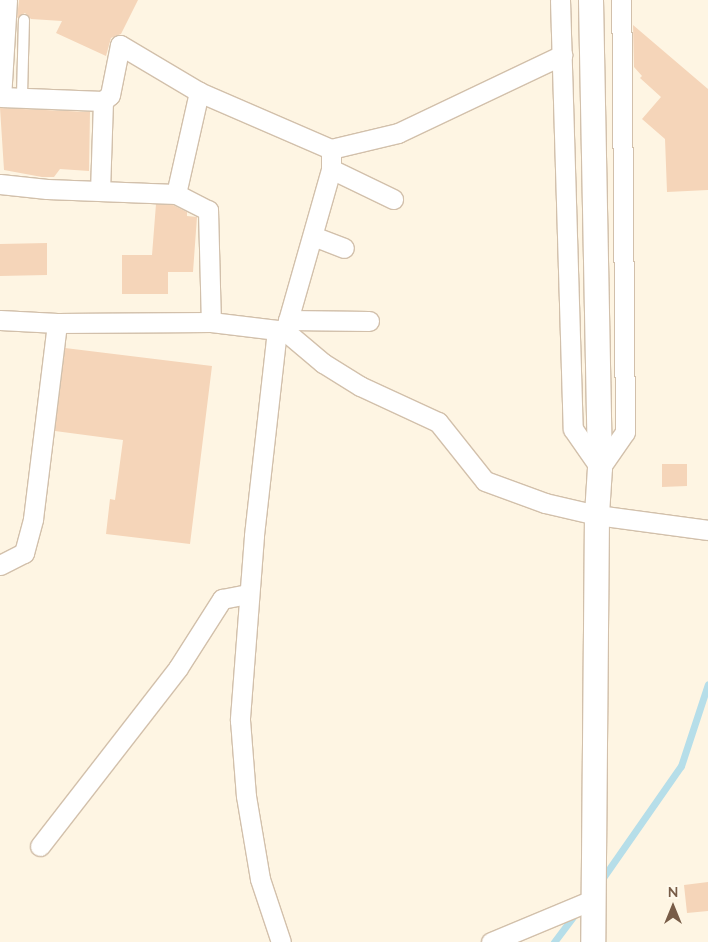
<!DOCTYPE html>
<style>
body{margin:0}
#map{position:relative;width:708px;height:942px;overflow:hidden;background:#fef5e3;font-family:Mulish,sans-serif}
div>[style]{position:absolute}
.stream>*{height:7px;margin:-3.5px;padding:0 3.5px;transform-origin:3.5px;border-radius:3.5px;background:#b6dee9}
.building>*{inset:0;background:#f5d5b9}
.roads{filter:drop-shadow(1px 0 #d2c0ab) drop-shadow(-1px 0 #d2c0ab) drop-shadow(0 1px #d2c0ab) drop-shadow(0 -1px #d2c0ab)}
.service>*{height:10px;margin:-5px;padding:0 5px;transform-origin:5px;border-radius:5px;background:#fff}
.minor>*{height:19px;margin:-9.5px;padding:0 9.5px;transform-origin:9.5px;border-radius:9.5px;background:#fff}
.tertiary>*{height:24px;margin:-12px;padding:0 12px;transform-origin:12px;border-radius:12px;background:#fff}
span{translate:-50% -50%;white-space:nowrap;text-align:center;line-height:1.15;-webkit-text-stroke:4px #fff9eb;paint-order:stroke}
.north{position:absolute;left:648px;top:882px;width:50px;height:50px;-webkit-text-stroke:4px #fff9eb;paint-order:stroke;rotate:0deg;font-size:14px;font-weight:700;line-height:20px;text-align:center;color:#785c47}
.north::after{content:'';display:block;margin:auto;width:18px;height:22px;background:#785c47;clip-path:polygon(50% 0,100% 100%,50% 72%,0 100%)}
</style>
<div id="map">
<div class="stream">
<i style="left:600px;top:882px;width:141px;rotate:-55.1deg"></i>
<i style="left:681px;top:766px;width:86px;rotate:-71.8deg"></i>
<i style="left:554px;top:942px;width:38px;rotate:-53deg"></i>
</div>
<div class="building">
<i style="clip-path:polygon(19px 0,138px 0,121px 34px,111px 38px,106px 56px,56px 33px,62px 21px,31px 19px,25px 13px,17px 18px)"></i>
<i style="clip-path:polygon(633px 25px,708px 89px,708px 190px,667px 192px,665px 139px,642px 119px,661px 97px,640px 78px,642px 76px,634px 67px)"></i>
<i style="clip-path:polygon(0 108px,90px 112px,89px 171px,60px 169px,54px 177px,42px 177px,4px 170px)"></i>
<i style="clip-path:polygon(156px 204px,173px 205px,187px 212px,187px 216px,197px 217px,193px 272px,168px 272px,168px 294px,122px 294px,122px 255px,152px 255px)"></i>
<i style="clip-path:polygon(47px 243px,47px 275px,0 276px,0 244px)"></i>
<i style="clip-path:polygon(65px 348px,212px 366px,190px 544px,106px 534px,110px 499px,115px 500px,123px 440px,55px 431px)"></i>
<i style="clip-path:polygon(662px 464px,687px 464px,687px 486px,662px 487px)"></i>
<i style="clip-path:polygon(708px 882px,708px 911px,687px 913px,684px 885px)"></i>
</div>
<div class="roads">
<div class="service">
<i style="left:22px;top:95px;width:75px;rotate:-88.5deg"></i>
</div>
<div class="minor">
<i style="left:7px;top:0;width:97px;rotate:93.5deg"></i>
<i style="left:1px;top:97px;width:102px;rotate:2.2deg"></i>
<i style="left:103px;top:101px;width:90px;rotate:91.9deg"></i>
<i style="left:560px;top:0;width:429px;rotate:88.3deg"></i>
<i style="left:573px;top:429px;width:47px;rotate:55.3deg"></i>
<i style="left:600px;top:468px;width:44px;rotate:-55.2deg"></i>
<i style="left:625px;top:432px;width:432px;rotate:-90.5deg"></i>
<i style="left:103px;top:101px;width:9px;rotate:-41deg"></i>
<i style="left:110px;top:95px;width:51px;rotate:-78.7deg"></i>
<i style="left:120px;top:45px;width:92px;rotate:30.7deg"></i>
<i style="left:199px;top:92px;width:144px;rotate:23.4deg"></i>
<i style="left:331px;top:149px;width:69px;rotate:-13.4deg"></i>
<i style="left:398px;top:133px;width:182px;rotate:-25.4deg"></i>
<i style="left:331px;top:169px;width:69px;rotate:25.8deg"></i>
<i style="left:0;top:184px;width:47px;rotate:6.1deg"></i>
<i style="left:47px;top:189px;width:129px;rotate:2.2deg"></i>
<i style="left:176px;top:194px;width:36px;rotate:27deg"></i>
<i style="left:208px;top:210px;width:112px;rotate:88.5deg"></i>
<i style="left:176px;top:194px;width:105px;rotate:-77.3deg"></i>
<i style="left:313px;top:236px;width:33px;rotate:21deg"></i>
<i style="left:0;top:320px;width:57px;rotate:3deg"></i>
<i style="left:57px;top:323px;width:154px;rotate:-0.4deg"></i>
<i style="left:211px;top:322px;width:75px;rotate:6.9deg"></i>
<i style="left:285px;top:331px;width:50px;rotate:40.1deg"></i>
<i style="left:323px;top:363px;width:44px;rotate:31.9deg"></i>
<i style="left:360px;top:386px;width:86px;rotate:24.8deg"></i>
<i style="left:438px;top:422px;width:75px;rotate:51.5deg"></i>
<i style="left:485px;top:481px;width:64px;rotate:20.1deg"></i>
<i style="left:545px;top:503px;width:53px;rotate:13deg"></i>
<i style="left:597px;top:515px;width:112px;rotate:7.7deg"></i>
<i style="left:288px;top:320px;width:81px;rotate:0.7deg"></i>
<i style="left:277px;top:330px;width:207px;rotate:96.4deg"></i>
<i style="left:254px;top:536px;width:185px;rotate:94.4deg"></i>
<i style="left:240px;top:720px;width:76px;rotate:85.5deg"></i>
<i style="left:246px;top:796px;width:84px;rotate:80.4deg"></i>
<i style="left:260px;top:879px;width:66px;rotate:71.6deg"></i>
<i style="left:285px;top:331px;width:168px;rotate:-74.1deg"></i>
<i style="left:331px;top:169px;width:20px;rotate:-90deg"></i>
<i style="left:0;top:565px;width:27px;rotate:-27deg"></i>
<i style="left:24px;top:553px;width:35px;rotate:-75deg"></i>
<i style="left:33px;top:519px;width:197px;rotate:-83deg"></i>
<i style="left:40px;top:846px;width:225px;rotate:-52.2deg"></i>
<i style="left:178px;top:668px;width:82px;rotate:-57.5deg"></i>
<i style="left:222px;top:599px;width:26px;rotate:-11deg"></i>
<i style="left:491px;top:942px;width:109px;rotate:-22.6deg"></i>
</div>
<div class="tertiary">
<i style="left:591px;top:0;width:468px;rotate:88.9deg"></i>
<i style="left:600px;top:468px;width:47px;rotate:93.7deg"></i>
<i style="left:597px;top:515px;width:427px;rotate:90.5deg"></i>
</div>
</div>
<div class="north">N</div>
</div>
